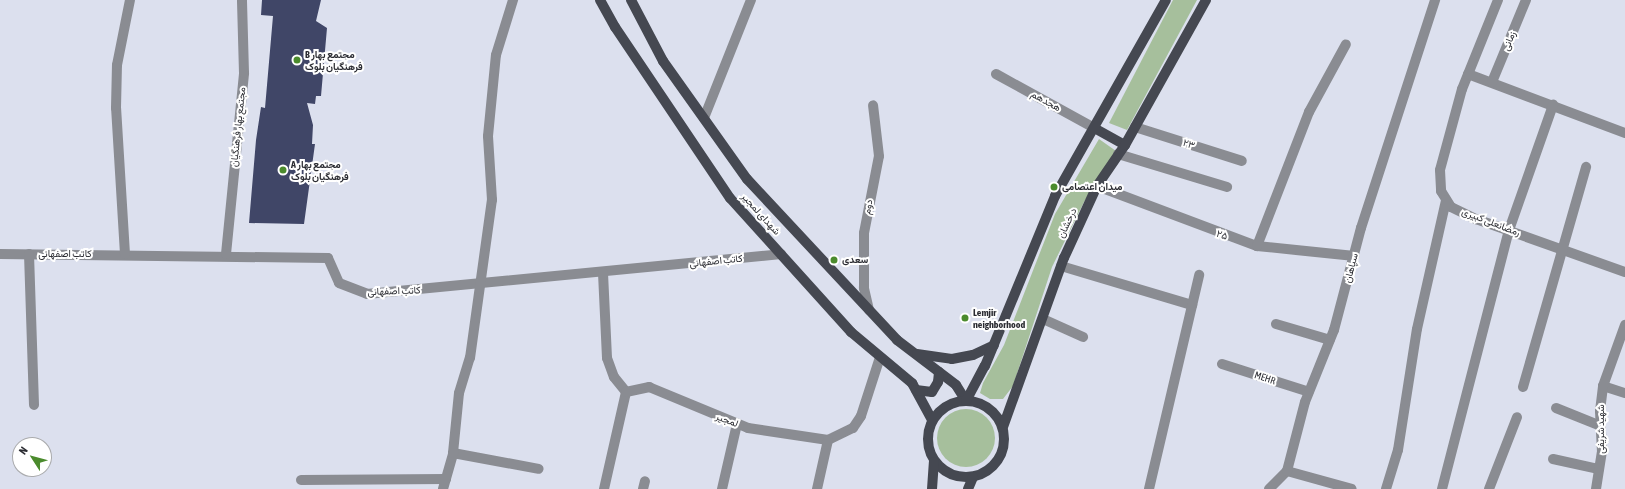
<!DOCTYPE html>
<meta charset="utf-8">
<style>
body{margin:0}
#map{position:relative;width:1625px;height:489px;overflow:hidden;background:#dce0ee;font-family:"Asap Condensed",Vazirmatn,sans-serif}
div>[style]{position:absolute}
.green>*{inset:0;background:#a6bf9c}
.round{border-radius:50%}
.building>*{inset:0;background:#404667}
.minor>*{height:10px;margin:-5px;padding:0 5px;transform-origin:5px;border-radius:5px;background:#8a8c92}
.major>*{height:10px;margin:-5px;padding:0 5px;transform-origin:5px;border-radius:5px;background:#454851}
.major>.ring{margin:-5px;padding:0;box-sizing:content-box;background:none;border:10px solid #454851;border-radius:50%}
.dots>*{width:11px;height:11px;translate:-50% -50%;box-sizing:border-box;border:2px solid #fff;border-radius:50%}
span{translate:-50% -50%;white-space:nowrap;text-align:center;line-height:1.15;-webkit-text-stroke:4px #fff;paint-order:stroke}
.street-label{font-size:10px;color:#2b2c32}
.poi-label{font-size:10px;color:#2b2c32;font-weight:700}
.left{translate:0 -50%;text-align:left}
.north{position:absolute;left:12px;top:437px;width:40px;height:40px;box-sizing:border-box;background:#fff;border:1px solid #aaabad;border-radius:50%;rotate:306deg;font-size:11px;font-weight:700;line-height:16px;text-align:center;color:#2b2c32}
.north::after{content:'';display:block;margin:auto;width:14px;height:18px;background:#4b8b2d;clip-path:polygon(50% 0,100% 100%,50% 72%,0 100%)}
</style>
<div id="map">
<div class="green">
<i style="clip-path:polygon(1173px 0,1197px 0,1127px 130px,1109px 123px)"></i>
<i style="clip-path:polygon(1099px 139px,1116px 151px,1084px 202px,1052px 267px,1013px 386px,1003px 399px,990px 399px,980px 393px,983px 383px,1004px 345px,1055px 214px)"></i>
<i class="round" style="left:937px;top:409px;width:58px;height:58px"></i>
</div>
<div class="building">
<i style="clip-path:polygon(262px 0,321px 0,316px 21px,327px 28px,321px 96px,316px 96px,315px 104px,307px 103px,313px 125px,312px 144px,315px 144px,304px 224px,249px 223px,256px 140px,261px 107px,265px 108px,273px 16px,261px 15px)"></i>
</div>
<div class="minor">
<i style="left:1498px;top:0;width:96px;rotate:112deg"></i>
<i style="left:1462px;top:89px;width:84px;rotate:105.2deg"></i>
<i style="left:1440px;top:170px;width:21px;rotate:87deg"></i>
<i style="left:1441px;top:191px;width:19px;rotate:58deg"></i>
<i style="left:1451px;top:207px;width:28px;rotate:26deg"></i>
<i style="left:1476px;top:219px;width:158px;rotate:19.6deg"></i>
<i style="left:996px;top:74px;width:114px;rotate:28.8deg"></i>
<i style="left:1468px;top:74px;width:168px;rotate:20.6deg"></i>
<i style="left:1492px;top:82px;width:89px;rotate:-67.5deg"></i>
<i style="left:704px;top:118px;width:127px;rotate:-68.3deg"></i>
<i style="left:1135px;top:127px;width:112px;rotate:17.6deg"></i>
<i style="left:1118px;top:154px;width:114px;rotate:16.8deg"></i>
<i style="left:1097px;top:186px;width:171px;rotate:20.6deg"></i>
<i style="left:1257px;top:246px;width:98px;rotate:5.9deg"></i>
<i style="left:1257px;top:246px;width:144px;rotate:-68.8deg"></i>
<i style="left:1309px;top:112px;width:77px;rotate:-61.4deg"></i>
<i style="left:0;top:254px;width:328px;rotate:0.7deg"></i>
<i style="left:328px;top:258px;width:27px;rotate:66deg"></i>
<i style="left:339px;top:283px;width:30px;rotate:21deg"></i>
<i style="left:367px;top:294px;width:416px;rotate:-5.5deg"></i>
<i style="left:29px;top:254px;width:151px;rotate:88.1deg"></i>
<i style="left:125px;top:254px;width:146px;rotate:-93.5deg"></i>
<i style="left:116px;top:108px;width:43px;rotate:-88.7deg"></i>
<i style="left:117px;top:65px;width:66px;rotate:-78.7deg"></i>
<i style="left:226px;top:254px;width:182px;rotate:-84.3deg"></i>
<i style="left:244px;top:73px;width:73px;rotate:-91.6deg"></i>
<i style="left:1061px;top:266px;width:137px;rotate:16.6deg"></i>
<i style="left:603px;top:273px;width:85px;rotate:87.3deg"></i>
<i style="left:607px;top:358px;width:20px;rotate:70deg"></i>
<i style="left:614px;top:377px;width:19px;rotate:51deg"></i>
<i style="left:869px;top:310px;width:23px;rotate:-103deg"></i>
<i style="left:864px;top:288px;width:55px;rotate:-90deg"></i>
<i style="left:864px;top:233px;width:78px;rotate:-79deg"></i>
<i style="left:879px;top:156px;width:51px;rotate:-96.7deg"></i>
<i style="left:1043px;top:319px;width:44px;rotate:24.2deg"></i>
<i style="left:1276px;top:324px;width:56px;rotate:16.5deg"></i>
<i style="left:1222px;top:364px;width:91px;rotate:17.8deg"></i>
<i style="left:1603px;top:386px;width:23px;rotate:18deg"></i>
<i style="left:1523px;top:387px;width:229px;rotate:-74deg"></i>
<i style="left:1556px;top:408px;width:48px;rotate:21.8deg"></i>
<i style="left:453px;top:453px;width:87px;rotate:10.5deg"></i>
<i style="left:1553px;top:459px;width:47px;rotate:12.3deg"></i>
<i style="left:1287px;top:471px;width:67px;rotate:15.5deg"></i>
<i style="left:301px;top:480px;width:145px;rotate:-0.4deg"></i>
<i style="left:443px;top:489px;width:37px;rotate:-74deg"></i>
<i style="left:453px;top:453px;width:60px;rotate:-84.3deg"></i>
<i style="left:459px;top:393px;width:37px;rotate:-73deg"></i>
<i style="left:470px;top:358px;width:160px;rotate:-82.1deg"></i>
<i style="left:492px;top:200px;width:64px;rotate:-93.6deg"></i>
<i style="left:488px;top:136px;width:81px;rotate:-84.4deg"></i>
<i style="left:496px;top:55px;width:58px;rotate:-72.8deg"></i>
<i style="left:604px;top:489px;width:99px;rotate:-77.2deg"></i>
<i style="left:626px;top:392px;width:24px;rotate:-12deg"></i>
<i style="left:649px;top:387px;width:107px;rotate:22.5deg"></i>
<i style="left:748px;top:428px;width:81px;rotate:8.5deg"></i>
<i style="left:828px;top:440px;width:28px;rotate:-26deg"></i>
<i style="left:853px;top:428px;width:14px;rotate:-56deg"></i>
<i style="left:861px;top:416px;width:62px;rotate:-72.1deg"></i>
<i style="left:643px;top:489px;width:8px;rotate:-76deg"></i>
<i style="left:722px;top:489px;width:67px;rotate:-77deg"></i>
<i style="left:817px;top:489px;width:50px;rotate:-77.3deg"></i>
<i style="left:1149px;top:489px;width:220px;rotate:-76.8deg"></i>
<i style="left:1269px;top:489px;width:25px;rotate:-45deg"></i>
<i style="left:1287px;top:471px;width:71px;rotate:-75.4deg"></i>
<i style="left:1305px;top:402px;width:78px;rotate:-68.1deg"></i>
<i style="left:1334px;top:330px;width:106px;rotate:-75.2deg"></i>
<i style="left:1361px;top:228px;width:240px;rotate:-72deg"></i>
<i style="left:1386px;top:489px;width:41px;rotate:-72.9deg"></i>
<i style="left:1398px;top:450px;width:122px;rotate:-81.1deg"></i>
<i style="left:1417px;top:329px;width:132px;rotate:-77.3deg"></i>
<i style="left:1442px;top:489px;width:268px;rotate:-75.5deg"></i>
<i style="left:1509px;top:230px;width:133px;rotate:-70.6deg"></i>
<i style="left:1489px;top:489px;width:77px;rotate:-68.7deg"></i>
<i style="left:1596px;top:489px;width:37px;rotate:-81deg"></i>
<i style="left:1602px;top:452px;width:41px;rotate:-92.8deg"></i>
<i style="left:1600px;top:411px;width:25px;rotate:-83deg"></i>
<i style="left:1603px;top:386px;width:65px;rotate:-70.2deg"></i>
</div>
<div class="major">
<i style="left:600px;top:0;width:31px;rotate:61deg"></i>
<i style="left:615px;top:27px;width:206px;rotate:56.1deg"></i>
<i style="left:730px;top:198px;width:181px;rotate:47.9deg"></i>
<i style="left:851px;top:332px;width:80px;rotate:39.9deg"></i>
<i style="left:912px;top:383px;width:42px;rotate:61.6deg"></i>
<i style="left:631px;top:0;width:69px;rotate:62.3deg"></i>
<i style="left:663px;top:61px;width:145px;rotate:54.6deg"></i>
<i style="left:747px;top:179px;width:220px;rotate:47deg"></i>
<i style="left:897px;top:340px;width:74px;rotate:37.3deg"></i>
<i style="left:956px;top:385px;width:19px;rotate:58deg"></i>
<i style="left:1096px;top:129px;width:33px;rotate:29deg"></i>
<i style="left:917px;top:354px;width:35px;rotate:8deg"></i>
<i style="left:952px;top:359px;width:21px;rotate:-11deg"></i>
<i style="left:973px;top:355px;width:23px;rotate:-25deg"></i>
<i style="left:916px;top:390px;width:16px;rotate:7deg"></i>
<i style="left:932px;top:392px;width:12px;rotate:-59deg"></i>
<i style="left:938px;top:382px;width:10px;rotate:-84deg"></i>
<i class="ring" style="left:928px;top:401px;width:66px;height:66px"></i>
<i style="left:966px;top:401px;width:40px;rotate:-62deg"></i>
<i style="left:985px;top:366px;width:184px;rotate:-67.6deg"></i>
<i style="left:1055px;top:196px;width:225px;rotate:-60.5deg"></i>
<i style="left:1003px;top:427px;width:180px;rotate:-70.2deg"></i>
<i style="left:1064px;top:258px;width:79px;rotate:-65.4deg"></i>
<i style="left:1097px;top:186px;width:50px;rotate:-55.7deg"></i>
<i style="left:1125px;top:145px;width:166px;rotate:-60.8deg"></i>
<i style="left:932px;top:489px;width:27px;rotate:-86deg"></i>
<i style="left:968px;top:489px;width:13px;rotate:-67deg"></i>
</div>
<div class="dots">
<i style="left:297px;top:60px;background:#4b8b2d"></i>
<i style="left:283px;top:170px;background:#4b8b2d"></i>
<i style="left:1054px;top:187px;background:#4b8b2d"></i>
<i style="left:834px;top:260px;background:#4b8b2d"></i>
<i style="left:965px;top:318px;background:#4b8b2d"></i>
</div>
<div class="street-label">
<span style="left:1509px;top:41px;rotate:-68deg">زمانی</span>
<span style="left:1046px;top:101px;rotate:29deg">هجدهم</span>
<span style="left:238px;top:127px;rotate:-84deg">مجتمع بهار فرهنگیان</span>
<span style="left:1189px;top:144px;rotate:18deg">۲۳</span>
<span style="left:868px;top:207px;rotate:-81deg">دوم</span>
<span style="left:761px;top:214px;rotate:48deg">شهدای لمجیر</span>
<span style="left:1491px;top:222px;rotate:21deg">رمضانعلی کبیری</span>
<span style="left:1067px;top:223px;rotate:-65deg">درخشان</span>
<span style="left:1222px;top:235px;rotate:18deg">۲۵</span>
<span style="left:65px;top:254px">کاتب اصفهانی</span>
<span style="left:716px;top:261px;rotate:-6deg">کاتب اصفهانی</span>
<span style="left:1351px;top:268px;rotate:-75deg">سپاهان</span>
<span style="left:394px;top:291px;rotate:-2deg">کاتب اصفهانی</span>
<span style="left:1265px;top:378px;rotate:18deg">MEHR</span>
<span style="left:727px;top:420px;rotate:21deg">لمجیر</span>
<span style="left:1601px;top:429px;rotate:-90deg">شهید شریفی</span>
</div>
<div class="poi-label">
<span class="left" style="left:305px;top:60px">B مجتمع بهار<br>فرهنگیان بلوک</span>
<span class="left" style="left:291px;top:170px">A مجتمع بهار<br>فرهنگیان بلوک</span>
<span class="left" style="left:1062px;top:187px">میدان اعتصامی</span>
<span class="left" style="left:842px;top:260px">سعدی</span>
<span class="left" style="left:973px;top:318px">Lemjir<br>neighborhood</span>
</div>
<div class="north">N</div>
</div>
